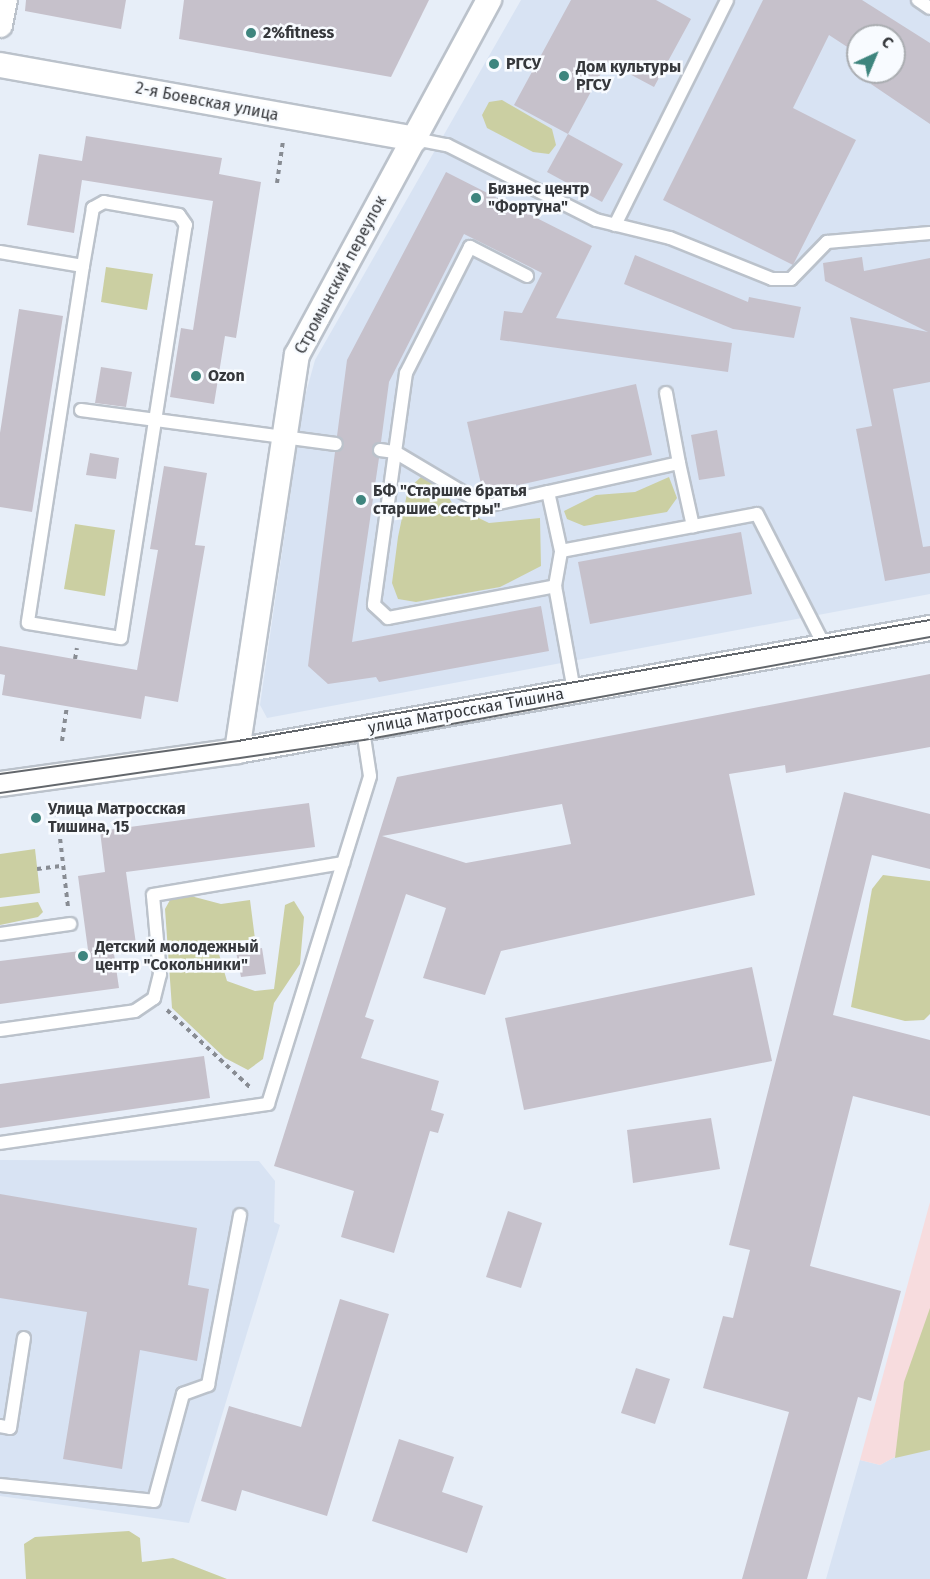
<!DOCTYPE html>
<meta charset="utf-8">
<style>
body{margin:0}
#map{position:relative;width:930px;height:1579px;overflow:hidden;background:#e7eef8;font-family:"Fira Sans",sans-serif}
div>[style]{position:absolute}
.built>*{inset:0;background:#d8e3f3}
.medical>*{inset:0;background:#f7dcde}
.green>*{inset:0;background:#cbcfa2}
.building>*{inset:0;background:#c6c1cb}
.path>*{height:4px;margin-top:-2px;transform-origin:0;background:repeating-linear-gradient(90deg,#888c93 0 4.5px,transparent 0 9px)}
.roads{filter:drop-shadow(2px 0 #bbc2cb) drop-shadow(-2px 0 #bbc2cb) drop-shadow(0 2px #bbc2cb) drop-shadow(0 -2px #bbc2cb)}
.lane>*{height:12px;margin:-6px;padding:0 6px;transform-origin:6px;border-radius:6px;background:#fff}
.street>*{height:24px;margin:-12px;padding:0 12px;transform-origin:12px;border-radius:12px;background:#fff}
.tram>*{height:1.5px;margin:-0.75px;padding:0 0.75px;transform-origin:0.75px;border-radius:0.75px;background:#63676c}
.dots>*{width:16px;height:16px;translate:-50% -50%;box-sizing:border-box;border:3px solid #f8fbff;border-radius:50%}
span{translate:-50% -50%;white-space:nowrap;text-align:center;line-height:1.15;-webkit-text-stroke:5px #f8fbff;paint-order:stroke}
.poi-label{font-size:16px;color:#36383c;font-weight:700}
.left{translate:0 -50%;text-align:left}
.street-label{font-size:16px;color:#36383c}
.north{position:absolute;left:846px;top:24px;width:60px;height:60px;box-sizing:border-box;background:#f8fbff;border:2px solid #aaadb1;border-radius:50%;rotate:44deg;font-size:16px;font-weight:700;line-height:24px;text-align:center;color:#36383c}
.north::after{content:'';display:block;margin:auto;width:21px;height:27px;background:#3e857e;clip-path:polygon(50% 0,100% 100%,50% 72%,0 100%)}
</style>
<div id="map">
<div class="built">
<i style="clip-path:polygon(evenodd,521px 0,930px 0,930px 594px,267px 718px,260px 705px,304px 400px,315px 360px,521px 0,858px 36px,894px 36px,894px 72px,858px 72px,858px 36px)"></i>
<i style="clip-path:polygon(0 1160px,259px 1161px,275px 1181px,274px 1222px,280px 1225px,189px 1523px,0 1496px)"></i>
<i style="clip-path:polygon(930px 1438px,930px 1579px,826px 1579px,860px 1460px,880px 1465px)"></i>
</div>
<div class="medical">
<i style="clip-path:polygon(930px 1202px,930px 1438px,880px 1465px,860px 1460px)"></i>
</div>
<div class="green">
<i style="clip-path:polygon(502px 100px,552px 129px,556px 145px,549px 154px,533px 152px,487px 128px,482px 115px,489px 102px)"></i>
<i style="clip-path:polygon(106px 267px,153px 274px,147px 310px,101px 302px)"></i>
<i style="clip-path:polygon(421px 477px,439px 482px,454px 506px,489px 523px,540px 518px,541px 566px,500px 587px,416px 602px,398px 599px,392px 583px,398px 537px,408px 489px)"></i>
<i style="clip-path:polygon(669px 477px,677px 498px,667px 512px,584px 526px,567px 519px,564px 511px,596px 495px,635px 492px)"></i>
<i style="clip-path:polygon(75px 524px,115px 530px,105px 596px,64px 589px)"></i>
<i style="clip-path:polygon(35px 849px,40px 893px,0 898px,0 854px)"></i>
<i style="clip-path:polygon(883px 875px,930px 881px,930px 1014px,924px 1020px,905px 1021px,851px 1007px,872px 889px)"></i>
<i style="clip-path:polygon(187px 895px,221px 904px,250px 900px,255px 939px,216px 944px,227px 981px,255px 991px,274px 989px,285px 905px,294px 901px,304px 917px,300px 964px,274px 1003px,263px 1059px,248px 1070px,225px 1058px,172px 1008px,165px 909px,170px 900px)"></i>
<i style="clip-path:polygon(38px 902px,43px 912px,38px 917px,0 925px,0 907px)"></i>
<i style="clip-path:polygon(930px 1308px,930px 1450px,895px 1458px,904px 1382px)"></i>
<i style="clip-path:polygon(129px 1531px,140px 1538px,142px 1562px,173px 1558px,227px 1579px,26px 1579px,24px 1544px,35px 1537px)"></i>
</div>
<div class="building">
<i style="clip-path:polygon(26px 0,126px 0,121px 29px,25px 11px)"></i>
<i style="clip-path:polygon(184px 0,429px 0,391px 77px,179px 39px)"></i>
<i style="clip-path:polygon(571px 0,656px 0,691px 19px,654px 87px,607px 62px,568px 134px,514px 105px)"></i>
<i style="clip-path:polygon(763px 0,862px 0,930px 43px,930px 124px,871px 84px,879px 72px,894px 72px,894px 36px,858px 36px,858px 54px,829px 35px,793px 108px,856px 140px,793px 265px,663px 200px)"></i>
<i style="clip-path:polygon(568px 134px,623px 164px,602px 202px,547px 172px)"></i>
<i style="clip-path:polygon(86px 136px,222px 158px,219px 174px,261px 182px,236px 338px,225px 336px,214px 404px,170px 397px,181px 328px,193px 330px,213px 201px,82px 180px,74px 233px,27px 225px,39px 154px,82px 161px)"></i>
<i style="clip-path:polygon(446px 172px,592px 246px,556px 318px,732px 343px,728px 372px,500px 340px,504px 311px,522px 313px,542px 273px,464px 234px,389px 382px,381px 442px,372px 448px,379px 458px,352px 642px,541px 606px,549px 651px,379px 682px,376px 677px,328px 684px,308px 666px,335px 452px,344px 445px,337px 436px,347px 360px)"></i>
<i style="clip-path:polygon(635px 255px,748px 302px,749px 297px,801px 307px,794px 338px,733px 329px,624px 284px)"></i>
<i style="clip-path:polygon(862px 257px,864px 271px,930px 258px,930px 382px,893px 389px,923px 547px,930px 546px,930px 573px,885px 581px,856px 429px,872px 426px,850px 317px,928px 332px,825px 281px,823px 263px)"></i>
<i style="clip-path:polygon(19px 309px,63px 316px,32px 512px,0 507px,0 433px)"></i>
<i style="clip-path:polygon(101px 367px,132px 372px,126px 407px,95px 403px)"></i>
<i style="clip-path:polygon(636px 384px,652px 455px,483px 493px,467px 422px)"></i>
<i style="clip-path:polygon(717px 430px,725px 476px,699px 480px,691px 435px)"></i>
<i style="clip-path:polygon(90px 453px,119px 458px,116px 479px,86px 475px)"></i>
<i style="clip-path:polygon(164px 466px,207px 473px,195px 545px,205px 546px,178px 702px,145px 696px,141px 719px,2px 695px,5px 675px,0 674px,0 646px,137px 670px,158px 550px,150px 549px)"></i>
<i style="clip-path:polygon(741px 532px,752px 594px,590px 624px,578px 562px)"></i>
<i style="clip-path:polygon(evenodd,930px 674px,930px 747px,786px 773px,785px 765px,729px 774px,755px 895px,501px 951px,485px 995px,423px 978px,446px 908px,406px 894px,365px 1017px,374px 1020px,361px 1058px,439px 1081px,431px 1110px,444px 1114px,438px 1133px,430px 1131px,394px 1253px,341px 1237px,354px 1191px,274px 1166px,397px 777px,930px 674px,562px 804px,571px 844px,466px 863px,382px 836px,562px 804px)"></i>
<i style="clip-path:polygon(844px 792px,930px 814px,930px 869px,872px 855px,833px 1015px,930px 1040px,930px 1116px,853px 1096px,810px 1266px,901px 1291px,871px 1401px,858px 1397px,807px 1579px,742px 1579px,789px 1412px,703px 1388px,723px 1316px,733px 1318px,750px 1250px,729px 1245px)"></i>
<i style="clip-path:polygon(309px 803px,315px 847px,126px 872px,136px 944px,113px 947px,119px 988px,0 1004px,0 961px,88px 950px,78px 876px,105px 872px,100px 831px)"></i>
<i style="clip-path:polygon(262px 948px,266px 974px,241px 977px,236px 952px)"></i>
<i style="clip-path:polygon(752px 967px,772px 1061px,524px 1110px,505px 1018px)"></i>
<i style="clip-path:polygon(204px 1056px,210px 1098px,0 1128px,0 1084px)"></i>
<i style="clip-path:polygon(711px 1118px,720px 1169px,633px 1183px,627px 1130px)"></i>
<i style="clip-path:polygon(0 1194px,197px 1228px,188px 1285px,209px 1289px,197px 1361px,140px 1350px,122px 1469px,63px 1459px,87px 1312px,0 1298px)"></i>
<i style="clip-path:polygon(508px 1211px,542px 1223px,521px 1288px,486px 1277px)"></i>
<i style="clip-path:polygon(340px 1299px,389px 1314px,327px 1516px,242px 1490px,236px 1511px,201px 1501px,229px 1406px,301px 1427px)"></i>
<i style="clip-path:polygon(636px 1368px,670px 1379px,655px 1424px,621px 1413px)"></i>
<i style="clip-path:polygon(399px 1439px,454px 1457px,442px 1492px,483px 1506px,467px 1553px,372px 1521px)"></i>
</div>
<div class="path">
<i style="left:277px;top:183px;width:42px;rotate:-81.9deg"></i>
<i style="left:75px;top:659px;width:11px;rotate:-80deg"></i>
<i style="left:62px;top:741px;width:35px;rotate:-82deg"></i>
<i style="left:57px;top:812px;width:96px;rotate:83.4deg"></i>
<i style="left:37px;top:869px;width:26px;rotate:-7deg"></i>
<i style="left:167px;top:1010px;width:113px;rotate:42.9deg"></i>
</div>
<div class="roads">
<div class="lane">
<i style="left:918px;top:0;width:14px;rotate:34deg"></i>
<i style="left:415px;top:139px;width:33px;rotate:11deg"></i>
<i style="left:447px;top:145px;width:167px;rotate:26.7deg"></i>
<i style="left:596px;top:220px;width:76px;rotate:13.7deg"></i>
<i style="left:670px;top:238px;width:110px;rotate:21.9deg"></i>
<i style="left:772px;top:279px;width:19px"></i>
<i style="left:791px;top:279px;width:52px;rotate:-45.8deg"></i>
<i style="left:827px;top:242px;width:103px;rotate:-5deg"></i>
<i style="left:615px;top:225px;width:251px;rotate:-63.5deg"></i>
<i style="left:0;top:252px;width:84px;rotate:9.6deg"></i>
<i style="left:83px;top:266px;width:361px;rotate:98.8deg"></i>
<i style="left:28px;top:623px;width:94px;rotate:9.2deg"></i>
<i style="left:121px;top:638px;width:418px;rotate:-81.1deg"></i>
<i style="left:186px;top:225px;width:12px;rotate:-125deg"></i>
<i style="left:179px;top:215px;width:76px;rotate:-170.2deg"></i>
<i style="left:104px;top:202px;width:13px;rotate:151deg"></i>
<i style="left:93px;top:208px;width:59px;rotate:99.8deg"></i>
<i style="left:527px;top:276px;width:64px;rotate:-153deg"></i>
<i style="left:470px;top:247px;width:141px;rotate:116.9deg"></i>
<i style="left:406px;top:373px;width:234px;rotate:97.9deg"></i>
<i style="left:374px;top:605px;width:19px;rotate:43deg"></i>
<i style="left:388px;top:618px;width:170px;rotate:-10.8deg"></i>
<i style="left:555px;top:586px;width:107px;rotate:79.7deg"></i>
<i style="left:666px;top:393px;width:71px;rotate:79.5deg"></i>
<i style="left:81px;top:410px;width:257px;rotate:7.6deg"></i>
<i style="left:380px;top:450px;width:15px;rotate:8deg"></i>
<i style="left:395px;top:452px;width:106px;rotate:30.7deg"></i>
<i style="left:486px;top:506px;width:64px;rotate:-12.7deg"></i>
<i style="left:561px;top:551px;width:199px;rotate:-10.7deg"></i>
<i style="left:757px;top:514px;width:149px;rotate:62.9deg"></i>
<i style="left:555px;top:586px;width:36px;rotate:-80deg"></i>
<i style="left:561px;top:551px;width:60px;rotate:-102.4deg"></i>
<i style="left:548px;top:492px;width:134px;rotate:-12.5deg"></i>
<i style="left:679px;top:463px;width:65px;rotate:77.5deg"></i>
<i style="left:0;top:934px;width:71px;rotate:-8.1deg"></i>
<i style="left:0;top:1030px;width:136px;rotate:-8deg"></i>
<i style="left:135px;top:1011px;width:23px;rotate:-34deg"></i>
<i style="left:154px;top:998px;width:25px;rotate:-76deg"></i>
<i style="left:160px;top:974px;width:79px;rotate:-95.1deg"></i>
<i style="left:153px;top:895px;width:193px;rotate:-9.6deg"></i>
<i style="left:0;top:1143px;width:271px;rotate:-8.3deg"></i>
<i style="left:268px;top:1104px;width:343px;rotate:-72.7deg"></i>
<i style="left:370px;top:776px;width:47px;rotate:-98.7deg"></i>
<i style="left:0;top:1426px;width:10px;rotate:11deg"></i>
<i style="left:10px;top:1428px;width:91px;rotate:-81.2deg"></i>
<i style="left:0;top:1485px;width:155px;rotate:5.9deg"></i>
<i style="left:154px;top:1501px;width:111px;rotate:-74.8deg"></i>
<i style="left:183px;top:1394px;width:27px;rotate:-20deg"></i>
<i style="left:208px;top:1385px;width:173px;rotate:-79.3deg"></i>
</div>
<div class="street">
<i style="left:0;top:25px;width:25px;rotate:-79deg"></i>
<i style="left:0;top:65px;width:422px;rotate:10.1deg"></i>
<i style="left:237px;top:751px;width:401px;rotate:-81.4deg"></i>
<i style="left:297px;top:355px;width:404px;rotate:-61.6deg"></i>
<i style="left:0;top:784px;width:239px;rotate:-7.9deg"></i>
<i style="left:237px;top:751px;width:704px;rotate:-10.06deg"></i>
</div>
</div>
<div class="tram">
<i style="left:0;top:774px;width:240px;rotate:-7.9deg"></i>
<i style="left:238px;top:741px;width:702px;rotate:-9.92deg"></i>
<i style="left:0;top:793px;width:368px;rotate:-8.3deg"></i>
<i style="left:364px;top:740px;width:575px;rotate:-10.31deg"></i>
</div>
<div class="dots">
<i style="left:251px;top:33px;background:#3e857e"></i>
<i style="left:494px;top:64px;background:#3e857e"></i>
<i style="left:564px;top:76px;background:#3e857e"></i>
<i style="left:476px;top:198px;background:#3e857e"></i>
<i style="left:196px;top:376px;background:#3e857e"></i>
<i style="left:361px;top:500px;background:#3e857e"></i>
<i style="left:36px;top:818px;background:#3e857e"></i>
<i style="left:83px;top:956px;background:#3e857e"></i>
</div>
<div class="poi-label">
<span class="left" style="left:263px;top:33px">2%fitness</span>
<span class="left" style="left:506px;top:64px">РГСУ</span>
<span class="left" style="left:576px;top:76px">Дом культуры<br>РГСУ</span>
<span class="left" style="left:488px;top:198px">Бизнес центр<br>"Фортуна"</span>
<span class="left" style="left:208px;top:376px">Ozon</span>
<span class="left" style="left:373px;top:500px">БФ "Старшие братья<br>старшие сестры"</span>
<span class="left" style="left:48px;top:818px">Улица Матросская<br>Тишина, 15</span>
<span class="left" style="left:95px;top:956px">Детский молодежный<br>центр "Сокольники"</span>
</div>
<div class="street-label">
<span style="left:207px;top:102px;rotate:11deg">2-я Боевская улица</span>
<span style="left:341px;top:275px;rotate:-62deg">Стромынский переулок</span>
<span style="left:466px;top:711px;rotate:-10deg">улица Матросская Тишина</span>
</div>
<div class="north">С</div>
</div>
